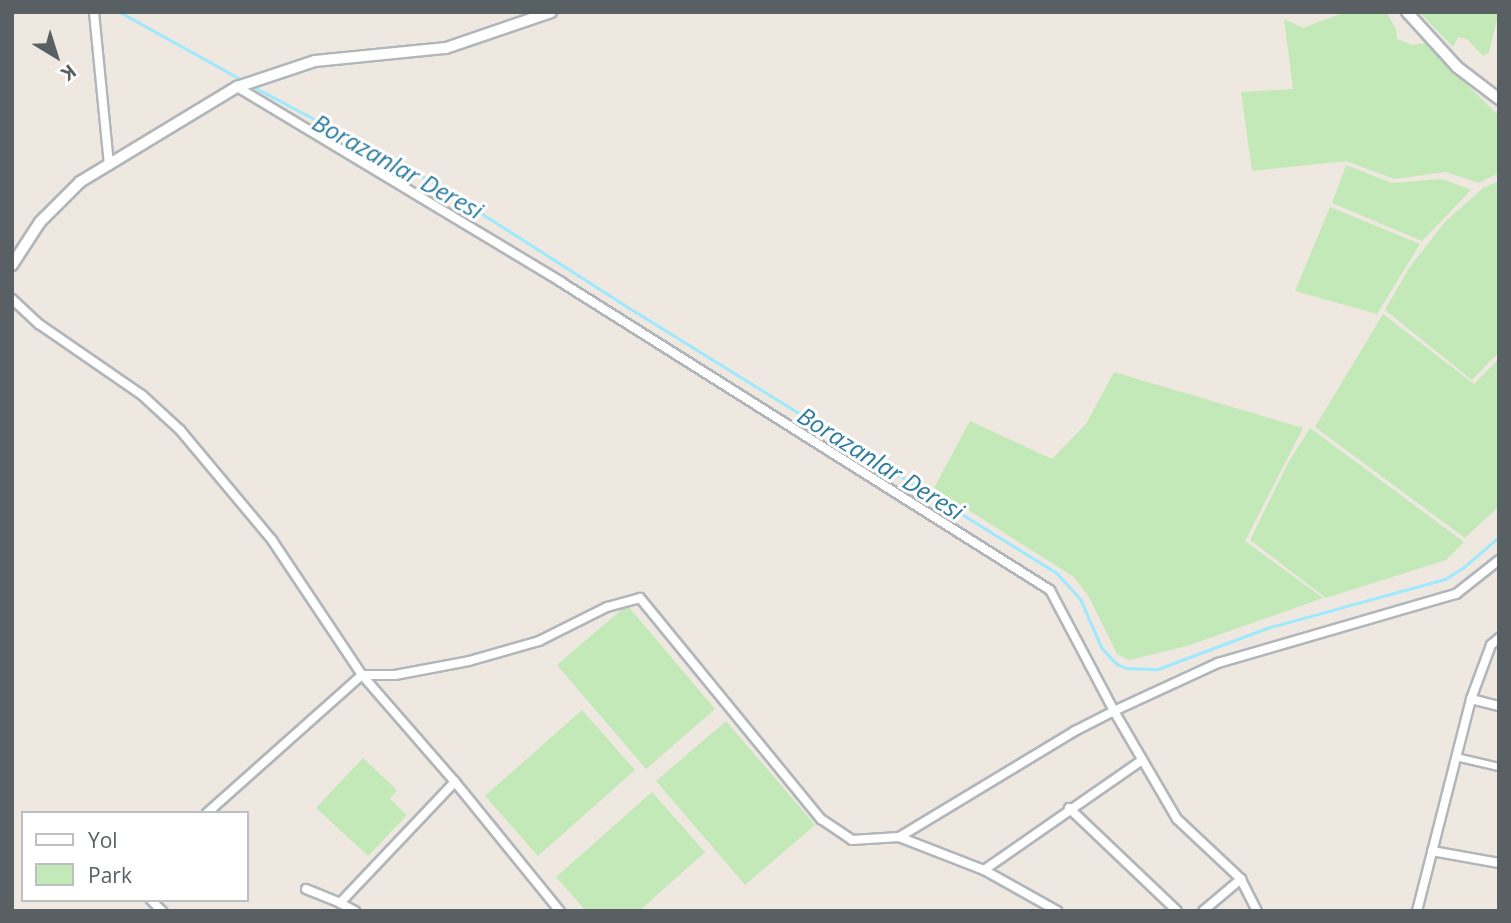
<!DOCTYPE html>
<style>
body{margin:0}
#map{position:relative;width:1511px;height:923px;overflow:hidden;background:#eee8e0;font-family:"Open Sans",sans-serif}
div>[style]{position:absolute}
.green>*{inset:0;background:#c3e9b9}
.stream>*{height:2.5px;margin:-1.25px;padding:0 1.25px;transform-origin:1.25px;border-radius:1.25px;background:#9fe9ff}
.roads{filter:drop-shadow(2px 0 #b1b6ba) drop-shadow(-2px 0 #b1b6ba) drop-shadow(0 2px #b1b6ba) drop-shadow(0 -2px #b1b6ba)}
.pedestrian>*{height:6px;margin:-3px;padding:0 3px;transform-origin:3px;border-radius:3px;background:#fff}
.minor>*{height:8px;margin:-4px;padding:0 4px;transform-origin:4px;border-radius:4px;background:#fff}
.tertiary>*{height:10px;margin:-5px;padding:0 5px;transform-origin:5px;border-radius:5px;background:#fff}
span{translate:-50% -50%;white-space:nowrap;text-align:center;line-height:1.15;-webkit-text-stroke:6px #fff;paint-order:stroke}
.water-label{font-size:24px;color:#2c7ca0;font-style:italic}
.frame{position:absolute;inset:0;border:14px solid #596063;pointer-events:none}
.legend{position:absolute;left:21px;top:811px;width:228px;height:91px;box-sizing:border-box;background:#fff;border:2px solid #bdbfc1;margin:0;padding:9px 12px;list-style:none;font-size:21px;color:#596063}
.legend li{display:flex;align-items:center;gap:14px;height:35px}
.legend b{width:35px;border:2px solid #bdbfc1}
.north{position:absolute;left:21px;top:21px;width:70px;height:70px;-webkit-text-stroke:5px #fff;paint-order:stroke;rotate:142deg;font-size:19px;font-weight:700;line-height:28px;text-align:center;color:#596063}
.north::after{content:'';display:block;margin:auto;width:24px;height:32px;background:#596063;clip-path:polygon(50% 0,100% 100%,50% 72%,0 100%)}
</style>
<div id="map">
<div class="green">
<i style="clip-path:polygon(1345px 12px,1386px 12px,1396px 29px,1397px 39px,1412px 45px,1425px 43px,1499px 116px,1499px 173px,1479px 183px,1446px 172px,1394px 179px,1346px 161px,1252px 171px,1241px 92px,1293px 89px,1284px 19px,1303px 28px)"></i>
<i style="clip-path:polygon(1419px 12px,1499px 12px,1489px 52px,1483px 56px,1467px 39px,1458px 37px,1453px 47px)"></i>
<i style="clip-path:polygon(1346px 165px,1392px 183px,1442px 179px,1471px 190px,1422px 241px,1332px 203px)"></i>
<i style="clip-path:polygon(1499px 181px,1499px 352px,1472px 380px,1385px 310px,1409px 268px,1445px 222px,1483px 188px)"></i>
<i style="clip-path:polygon(1330px 207px,1420px 244px,1377px 314px,1295px 291px)"></i>
<i style="clip-path:polygon(1383px 314px,1474px 384px,1499px 359px,1499px 506px,1465px 538px,1315px 427px)"></i>
<i style="clip-path:polygon(1114px 372px,1303px 428px,1245px 541px,1323px 598px,1187px 646px,1129px 660px,1117px 654px,1089px 597px,1074px 577px,934px 488px,970px 421px,1052px 459px,1086px 424px)"></i>
<i style="clip-path:polygon(1310px 428px,1464px 542px,1446px 560px,1326px 598px,1250px 540px,1288px 463px)"></i>
<i style="clip-path:polygon(627px 605px,715px 709px,646px 769px,557px 665px)"></i>
<i style="clip-path:polygon(582px 710px,635px 770px,538px 856px,485px 796px)"></i>
<i style="clip-path:polygon(726px 721px,815px 825px,745px 885px,656px 781px)"></i>
<i style="clip-path:polygon(363px 758px,397px 790px,390px 799px,407px 815px,368px 856px,316px 808px)"></i>
<i style="clip-path:polygon(652px 792px,705px 852px,639px 911px,586px 911px,556px 877px)"></i>
</div>
<div class="stream">
<i style="left:120px;top:12px;width:140px;rotate:29.1deg"></i>
<i style="left:256px;top:88px;width:198px;rotate:28deg"></i>
<i style="left:431px;top:181px;width:243px;rotate:32.6deg"></i>
<i style="left:636px;top:312px;width:495px;rotate:31.8deg"></i>
<i style="left:1057px;top:573px;width:36px;rotate:48deg"></i>
<i style="left:1081px;top:600px;width:52px;rotate:66.4deg"></i>
<i style="left:1102px;top:648px;width:22px;rotate:47deg"></i>
<i style="left:1117px;top:664px;width:10px;rotate:24deg"></i>
<i style="left:1126px;top:668px;width:32px;rotate:2deg"></i>
<i style="left:1158px;top:669px;width:116px;rotate:-20.6deg"></i>
<i style="left:1267px;top:628px;width:185px;rotate:-15.4deg"></i>
<i style="left:1445px;top:579px;width:22px;rotate:-32deg"></i>
<i style="left:1464px;top:567px;width:46px;rotate:-40.6deg"></i>
</div>
<div class="roads">
<div class="pedestrian">
<i style="left:1456px;top:757px;width:44px;rotate:13.1deg"></i>
</div>
<div class="minor">
<i style="left:94px;top:12px;width:154px;rotate:84.4deg"></i>
<i style="left:237px;top:87px;width:378px;rotate:31deg"></i>
<i style="left:561px;top:282px;width:578px;rotate:32.21deg"></i>
<i style="left:1050px;top:590px;width:137px;rotate:62.1deg"></i>
<i style="left:1114px;top:711px;width:44px;rotate:152.9deg"></i>
<i style="left:1075px;top:731px;width:205px;rotate:148.9deg"></i>
<i style="left:12px;top:299px;width:37px;rotate:43deg"></i>
<i style="left:39px;top:324px;width:125px;rotate:34.6deg"></i>
<i style="left:142px;top:395px;width:52px;rotate:42.6deg"></i>
<i style="left:180px;top:430px;width:143px;rotate:50.1deg"></i>
<i style="left:272px;top:540px;width:162px;rotate:56.3deg"></i>
<i style="left:362px;top:675px;width:142px;rotate:49deg"></i>
<i style="left:455px;top:782px;width:166px;rotate:50.9deg"></i>
<i style="left:1471px;top:699px;width:29px;rotate:14deg"></i>
<i style="left:1069px;top:808px;width:149px;rotate:43.6deg"></i>
<i style="left:207px;top:813px;width:208px;rotate:-41.7deg"></i>
<i style="left:362px;top:675px;width:33px"></i>
<i style="left:395px;top:675px;width:75px;rotate:-10.7deg"></i>
<i style="left:469px;top:661px;width:73px;rotate:-15.9deg"></i>
<i style="left:539px;top:641px;width:76px;rotate:-26.6deg"></i>
<i style="left:607px;top:607px;width:34px;rotate:-15deg"></i>
<i style="left:640px;top:598px;width:286px;rotate:50.7deg"></i>
<i style="left:821px;top:819px;width:37px;rotate:34deg"></i>
<i style="left:852px;top:840px;width:47px;rotate:-3.7deg"></i>
<i style="left:899px;top:837px;width:91px;rotate:21.2deg"></i>
<i style="left:984px;top:870px;width:84px;rotate:29.3deg"></i>
<i style="left:1432px;top:851px;width:68px;rotate:10.2deg"></i>
<i style="left:984px;top:870px;width:191px;rotate:-34.8deg"></i>
<i style="left:306px;top:889px;width:37px;rotate:22deg"></i>
<i style="left:340px;top:903px;width:167px;rotate:-46.5deg"></i>
<i style="left:151px;top:900px;width:16px;rotate:45deg"></i>
<i style="left:340px;top:903px;width:17px;rotate:28deg"></i>
<i style="left:1203px;top:911px;width:50px;rotate:-40.1deg"></i>
<i style="left:1257px;top:911px;width:36px;rotate:-117deg"></i>
<i style="left:1241px;top:879px;width:88px;rotate:-136.8deg"></i>
<i style="left:1177px;top:819px;width:125px;rotate:-120.3deg"></i>
<i style="left:1114px;top:711px;width:115px;rotate:-24.8deg"></i>
<i style="left:1218px;top:663px;width:248px;rotate:-16.2deg"></i>
<i style="left:1456px;top:594px;width:55px;rotate:-38.3deg"></i>
<i style="left:1417px;top:911px;width:219px;rotate:-75.7deg"></i>
<i style="left:1471px;top:699px;width:58px;rotate:-69.7deg"></i>
<i style="left:1491px;top:645px;width:11px;rotate:-41deg"></i>
</div>
<div class="tertiary">
<i style="left:1407px;top:12px;width:74px;rotate:47.7deg"></i>
<i style="left:1457px;top:67px;width:53px;rotate:37.3deg"></i>
<i style="left:12px;top:265px;width:51px;rotate:-56.9deg"></i>
<i style="left:40px;top:222px;width:57px;rotate:-45deg"></i>
<i style="left:80px;top:182px;width:184px;rotate:-31.2deg"></i>
<i style="left:237px;top:87px;width:82px;rotate:-18.4deg"></i>
<i style="left:315px;top:61px;width:132px;rotate:-5.7deg"></i>
<i style="left:446px;top:48px;width:111px;rotate:-18.9deg"></i>
</div>
</div>
<div class="water-label">
<span style="left:398px;top:166px;rotate:29deg">Borazanlar Deresi</span>
<span style="left:881px;top:463px;rotate:32deg">Borazanlar Deresi</span>
</div>
<div class="frame"></div>
<ul class="legend">
<li><b style="height:9px;background:#fff"></b>Yol</li>
<li><b style="height:19px;background:#c3e9b9"></b>Park</li>
</ul>
<div class="north">K</div>
</div>
